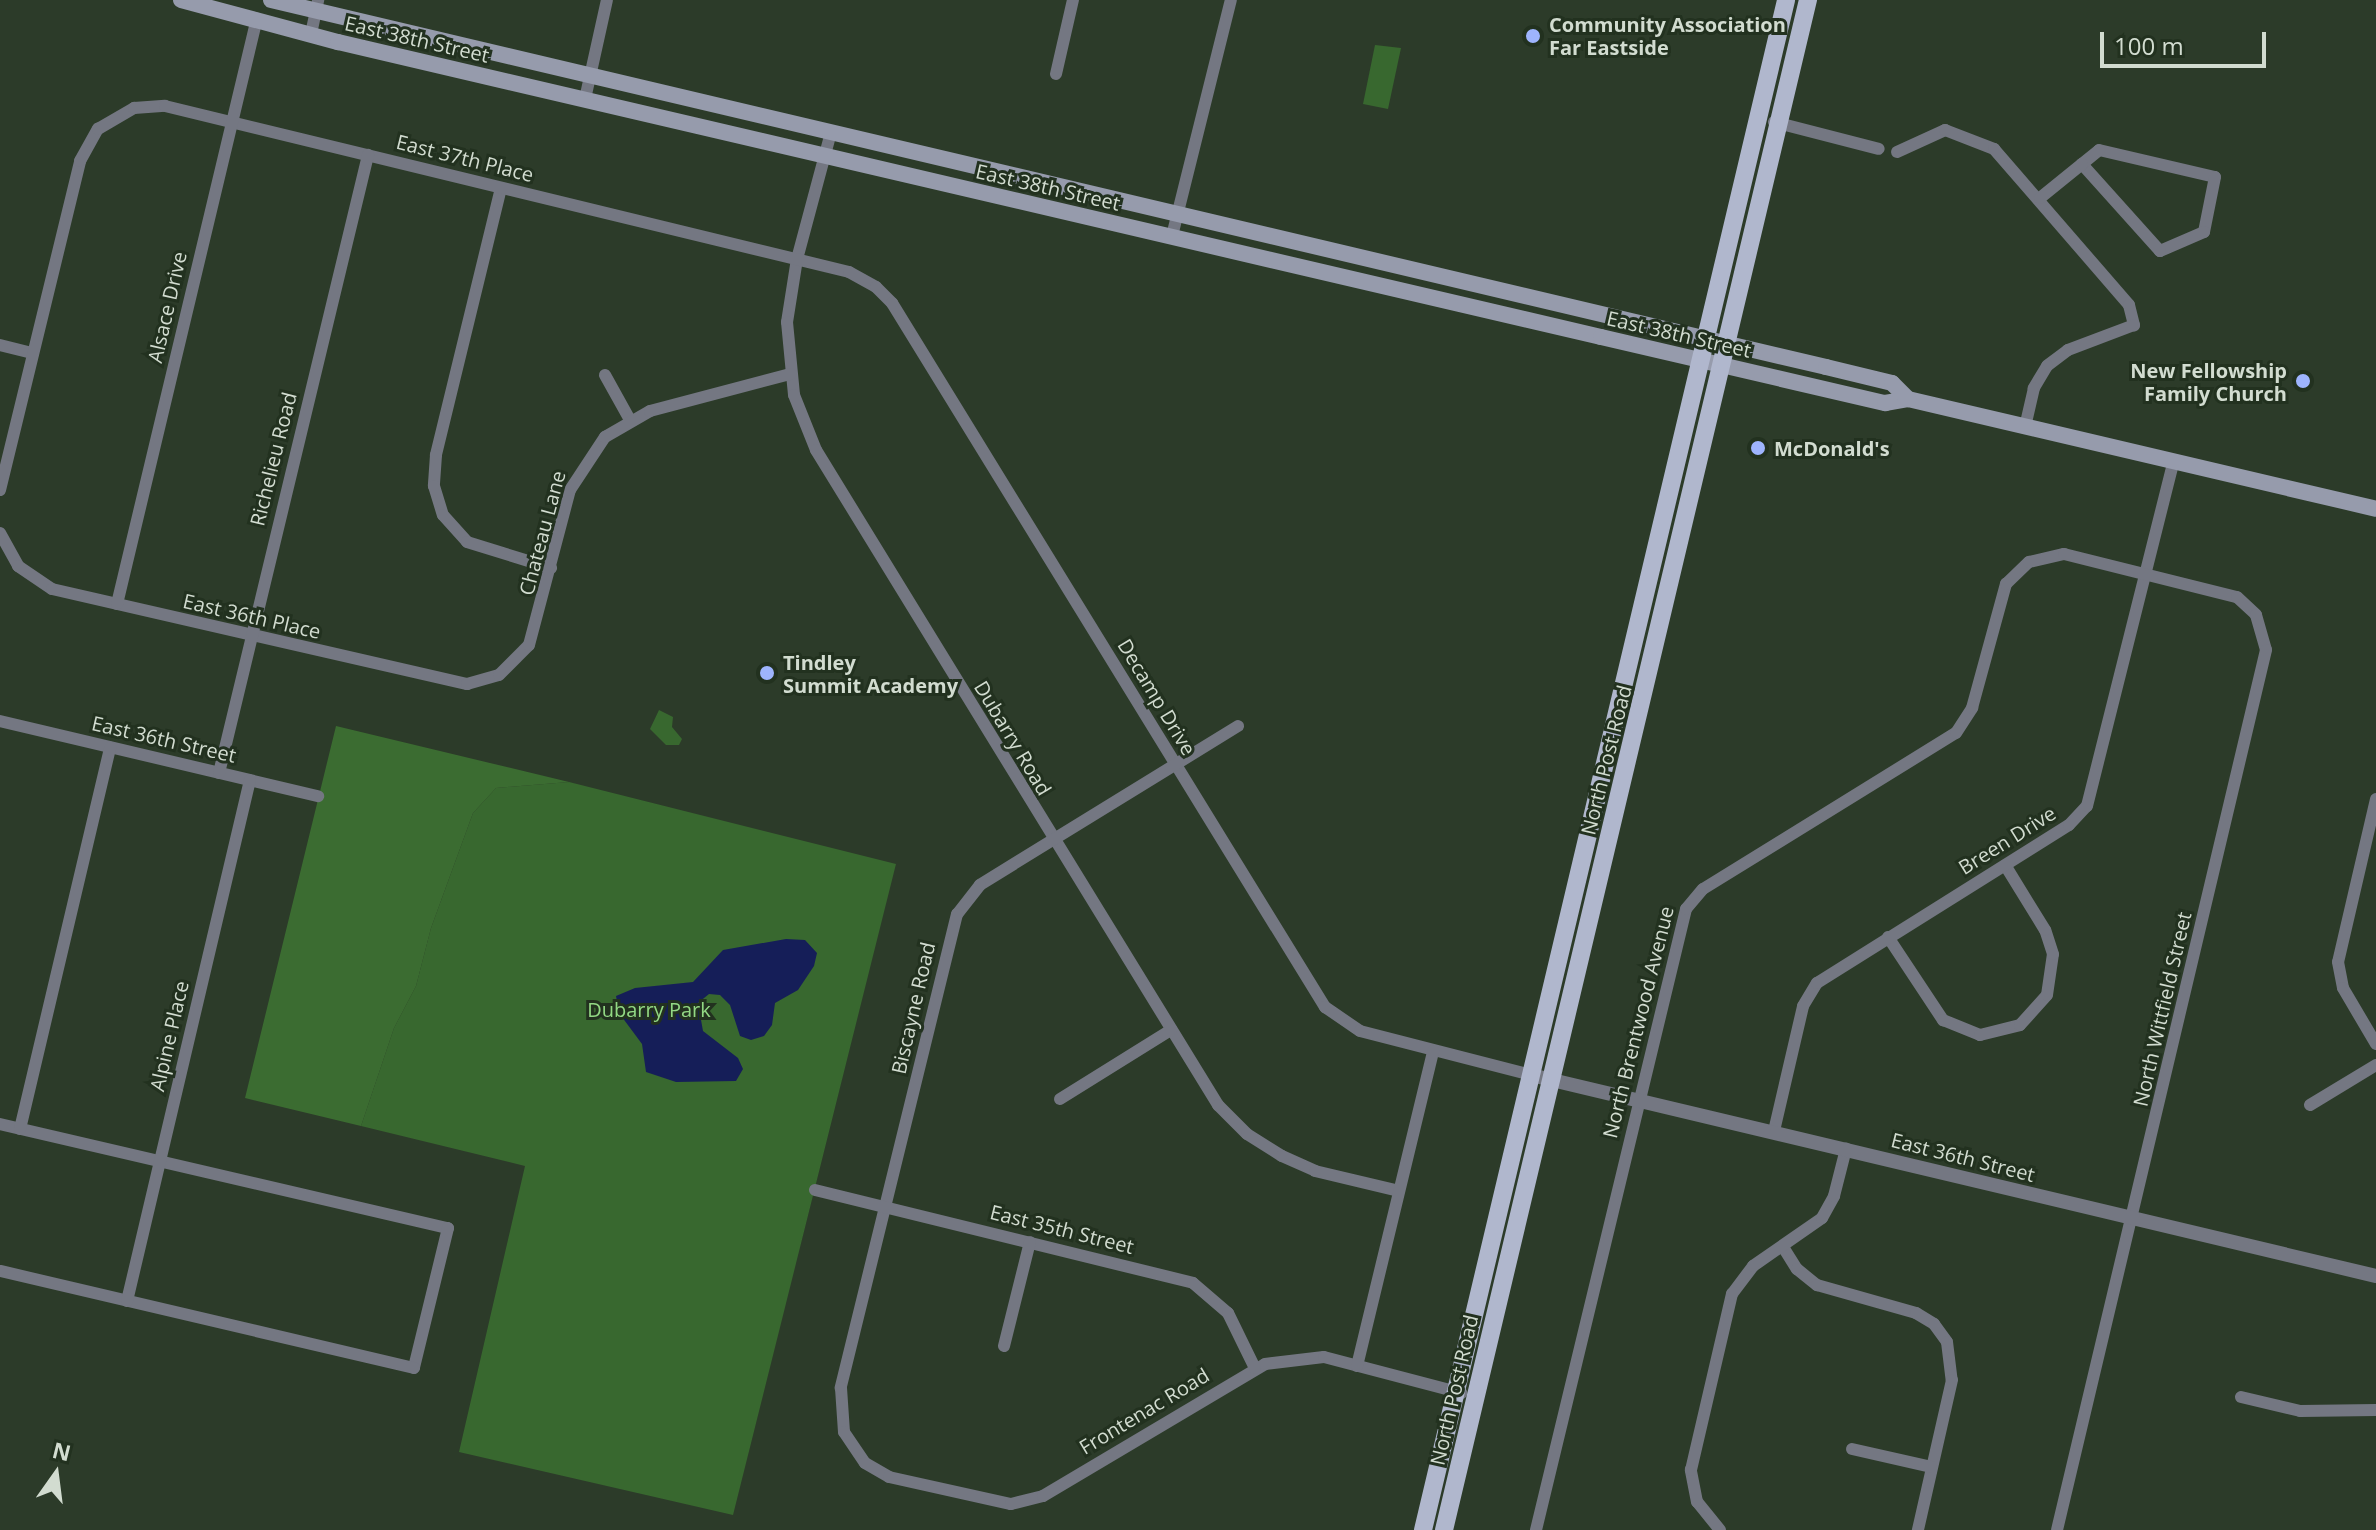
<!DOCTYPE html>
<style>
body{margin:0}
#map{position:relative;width:2376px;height:1530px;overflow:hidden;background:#2c3b29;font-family:"Open Sans",sans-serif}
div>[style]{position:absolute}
.green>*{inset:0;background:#38682f}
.forest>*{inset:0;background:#3b6c31}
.water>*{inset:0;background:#151e58}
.minor>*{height:12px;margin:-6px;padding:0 6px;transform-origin:6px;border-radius:6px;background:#747782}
.tertiary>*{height:14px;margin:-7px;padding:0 7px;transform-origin:7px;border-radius:7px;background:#747782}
.secondary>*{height:16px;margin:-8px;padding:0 8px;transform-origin:8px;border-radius:8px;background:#969bac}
.primary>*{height:18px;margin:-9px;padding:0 9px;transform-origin:9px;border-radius:9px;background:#b0b7cd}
.dots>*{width:22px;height:22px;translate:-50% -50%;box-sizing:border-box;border:4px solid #22311f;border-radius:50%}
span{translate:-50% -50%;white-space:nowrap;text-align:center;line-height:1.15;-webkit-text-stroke:6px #22311f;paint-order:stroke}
.poi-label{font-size:20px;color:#d2dcd0;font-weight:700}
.left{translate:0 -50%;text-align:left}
.right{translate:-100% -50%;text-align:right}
.street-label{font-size:20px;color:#d2dcd0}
.park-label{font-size:20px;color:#92d884}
.north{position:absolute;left:16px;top:1434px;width:80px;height:80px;-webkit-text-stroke:6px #22311f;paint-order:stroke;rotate:14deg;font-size:22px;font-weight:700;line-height:32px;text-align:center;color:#d2dcd0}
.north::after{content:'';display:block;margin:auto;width:28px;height:36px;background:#d2dcd0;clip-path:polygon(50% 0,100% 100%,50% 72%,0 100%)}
.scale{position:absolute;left:2100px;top:32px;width:166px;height:36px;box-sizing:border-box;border:4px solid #d2dcd0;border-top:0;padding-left:10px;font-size:24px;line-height:28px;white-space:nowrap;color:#d2dcd0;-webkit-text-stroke:6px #22311f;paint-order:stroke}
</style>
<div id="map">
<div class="green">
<i style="clip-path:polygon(1375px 45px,1401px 48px,1388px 109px,1363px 104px)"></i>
<i style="clip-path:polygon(659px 710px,673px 717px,672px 727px,682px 739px,679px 745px,666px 745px,650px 729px)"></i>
<i style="clip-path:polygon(569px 782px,896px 864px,733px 1515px,459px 1452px,525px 1166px,361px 1126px,394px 1028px,416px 986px,431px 928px,473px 813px,496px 788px)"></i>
</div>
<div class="forest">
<i style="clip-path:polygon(336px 726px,569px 782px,496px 788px,473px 813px,431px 928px,416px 986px,394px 1028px,361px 1126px,245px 1098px)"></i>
</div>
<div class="water">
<i style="clip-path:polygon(786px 939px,805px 940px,817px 953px,814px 966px,798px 990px,775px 1003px,772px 1025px,764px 1036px,751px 1040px,740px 1036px,730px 1005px,720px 995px,709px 994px,698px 1003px,703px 1031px,738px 1058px,743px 1069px,736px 1081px,676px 1082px,646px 1072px,642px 1044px,619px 1013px,616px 996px,635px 988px,693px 982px,723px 950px)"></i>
</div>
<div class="minor">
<i style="left:311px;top:34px;width:35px;rotate:-78deg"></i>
<i style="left:1056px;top:74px;width:76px;rotate:-77.1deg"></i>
<i style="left:585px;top:99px;width:101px;rotate:-77.5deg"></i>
<i style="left:1774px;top:122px;width:108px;rotate:14.4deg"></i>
<i style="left:830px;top:136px;width:127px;rotate:105deg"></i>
<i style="left:797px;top:259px;width:64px;rotate:99deg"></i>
<i style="left:787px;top:322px;width:73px;rotate:84.5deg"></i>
<i style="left:794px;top:395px;width:59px;rotate:68.2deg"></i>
<i style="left:816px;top:450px;width:769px;rotate:58.46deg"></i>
<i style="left:1218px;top:1105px;width:41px;rotate:45deg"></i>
<i style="left:1247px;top:1134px;width:41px;rotate:32.2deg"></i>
<i style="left:1282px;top:1156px;width:36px;rotate:24deg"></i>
<i style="left:1315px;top:1171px;width:86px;rotate:13.4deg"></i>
<i style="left:2099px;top:150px;width:119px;rotate:13.1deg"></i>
<i style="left:2215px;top:177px;width:56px;rotate:101.3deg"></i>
<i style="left:2204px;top:232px;width:48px;rotate:156.6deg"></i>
<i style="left:2160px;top:251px;width:117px;rotate:-131.9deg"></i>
<i style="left:2082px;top:164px;width:22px;rotate:-39deg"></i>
<i style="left:1897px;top:152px;width:53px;rotate:-24.6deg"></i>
<i style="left:1945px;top:130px;width:53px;rotate:21.2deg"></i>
<i style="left:1994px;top:149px;width:206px;rotate:49.1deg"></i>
<i style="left:2129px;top:305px;width:21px;rotate:76deg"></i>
<i style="left:2134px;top:325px;width:71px;rotate:159.3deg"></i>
<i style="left:2068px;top:350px;width:26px;rotate:143deg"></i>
<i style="left:2047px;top:366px;width:26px;rotate:121deg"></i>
<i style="left:2034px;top:388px;width:40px;rotate:103deg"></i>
<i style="left:501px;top:188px;width:275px;rotate:103.7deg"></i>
<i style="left:436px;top:455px;width:31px;rotate:94deg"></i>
<i style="left:434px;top:486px;width:30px;rotate:73deg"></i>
<i style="left:443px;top:515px;width:36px;rotate:48deg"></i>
<i style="left:467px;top:542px;width:88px;rotate:17.2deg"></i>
<i style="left:2040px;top:198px;width:54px;rotate:-39deg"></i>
<i style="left:1172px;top:236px;width:243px;rotate:-76deg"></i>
<i style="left:0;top:345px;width:34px;rotate:14deg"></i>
<i style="left:605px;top:375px;width:51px;rotate:60.9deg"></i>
<i style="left:0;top:490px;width:339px;rotate:-76.3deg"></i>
<i style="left:80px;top:161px;width:37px;rotate:-61deg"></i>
<i style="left:98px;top:129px;width:42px;rotate:-30.3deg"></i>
<i style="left:134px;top:108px;width:31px;rotate:-4deg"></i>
<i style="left:165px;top:106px;width:704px;rotate:13.64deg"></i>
<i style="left:849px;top:272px;width:31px;rotate:29deg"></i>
<i style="left:876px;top:287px;width:23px;rotate:45deg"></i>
<i style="left:892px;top:303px;width:827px;rotate:58.41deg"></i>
<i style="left:1325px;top:1007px;width:42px;rotate:34.4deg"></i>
<i style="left:1360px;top:1031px;width:177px;rotate:14.4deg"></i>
<i style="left:0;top:533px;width:38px;rotate:61deg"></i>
<i style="left:18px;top:566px;width:41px;rotate:34.1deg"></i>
<i style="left:52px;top:589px;width:426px;rotate:12.9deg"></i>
<i style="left:467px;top:684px;width:33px;rotate:-16deg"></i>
<i style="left:499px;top:675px;width:42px;rotate:-45deg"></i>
<i style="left:529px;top:645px;width:160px;rotate:-75.2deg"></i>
<i style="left:570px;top:490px;width:64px;rotate:-56.6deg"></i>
<i style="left:605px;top:437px;width:52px;rotate:-30deg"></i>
<i style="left:650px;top:411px;width:145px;rotate:-14.8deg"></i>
<i style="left:117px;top:604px;width:602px;rotate:-76.56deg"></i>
<i style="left:0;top:721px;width:327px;rotate:13.3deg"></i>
<i style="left:1238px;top:726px;width:303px;rotate:148.4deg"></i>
<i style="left:980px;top:885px;width:37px;rotate:128deg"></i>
<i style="left:957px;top:914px;width:488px;rotate:103.8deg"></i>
<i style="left:841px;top:1388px;width:44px;rotate:86.1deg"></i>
<i style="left:844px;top:1432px;width:37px;rotate:56deg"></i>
<i style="left:865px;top:1463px;width:28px;rotate:30deg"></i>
<i style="left:889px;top:1477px;width:125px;rotate:12.5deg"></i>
<i style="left:1011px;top:1504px;width:33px;rotate:-14deg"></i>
<i style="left:1043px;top:1496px;width:258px;rotate:-30.7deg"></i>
<i style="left:1265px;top:1364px;width:59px;rotate:-6.8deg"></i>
<i style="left:1324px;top:1357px;width:142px;rotate:14.7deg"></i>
<i style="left:219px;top:773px;width:636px;rotate:-76.44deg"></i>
<i style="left:2376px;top:799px;width:167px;rotate:103.1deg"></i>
<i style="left:2338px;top:962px;width:26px;rotate:79deg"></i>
<i style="left:2343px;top:988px;width:65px;rotate:59.5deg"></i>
<i style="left:1888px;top:937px;width:100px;rotate:56.5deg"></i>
<i style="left:1943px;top:1020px;width:40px;rotate:22deg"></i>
<i style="left:1980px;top:1035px;width:41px;rotate:-14deg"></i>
<i style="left:2020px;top:1025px;width:40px;rotate:-48deg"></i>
<i style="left:2047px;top:995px;width:41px;rotate:-81.7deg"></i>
<i style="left:2053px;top:954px;width:25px;rotate:-108deg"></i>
<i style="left:2045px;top:930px;width:76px;rotate:-121.6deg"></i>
<i style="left:1060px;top:1099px;width:131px;rotate:-31.9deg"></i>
<i style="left:2310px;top:1105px;width:77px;rotate:-31.2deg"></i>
<i style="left:0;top:1124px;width:460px;rotate:13.1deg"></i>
<i style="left:448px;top:1228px;width:144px;rotate:103.7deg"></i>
<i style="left:414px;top:1368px;width:425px;rotate:-166.8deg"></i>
<i style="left:20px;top:1129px;width:392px;rotate:-76.7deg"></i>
<i style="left:1774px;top:1131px;width:128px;rotate:-76.9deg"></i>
<i style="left:1803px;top:1006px;width:27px;rotate:-59deg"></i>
<i style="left:1817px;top:983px;width:297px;rotate:-32.1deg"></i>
<i style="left:2069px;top:825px;width:26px;rotate:-47deg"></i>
<i style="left:2087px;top:806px;width:354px;rotate:-75.9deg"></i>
<i style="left:815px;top:1190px;width:389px;rotate:13.8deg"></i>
<i style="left:1193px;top:1283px;width:46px;rotate:40.6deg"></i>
<i style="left:1228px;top:1313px;width:61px;rotate:63.9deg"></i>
<i style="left:1783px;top:1247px;width:26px;rotate:58deg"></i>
<i style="left:1797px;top:1269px;width:26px;rotate:39deg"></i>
<i style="left:1817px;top:1285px;width:103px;rotate:15.8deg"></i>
<i style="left:1916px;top:1313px;width:21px;rotate:31deg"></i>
<i style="left:1934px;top:1324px;width:22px;rotate:54deg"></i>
<i style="left:1947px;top:1342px;width:38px;rotate:83deg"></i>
<i style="left:1952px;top:1380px;width:154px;rotate:102.8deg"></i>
<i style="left:127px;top:1301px;width:535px;rotate:-76.72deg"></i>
<i style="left:1004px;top:1346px;width:107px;rotate:-76deg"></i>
<i style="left:1357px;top:1366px;width:324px;rotate:-76.4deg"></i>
<i style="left:2241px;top:1397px;width:61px;rotate:13.3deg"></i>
<i style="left:2300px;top:1411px;width:76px;rotate:-0.8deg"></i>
<i style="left:1852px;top:1449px;width:81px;rotate:12.8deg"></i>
<i style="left:1536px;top:1530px;width:639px;rotate:-76.42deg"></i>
<i style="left:1686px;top:909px;width:26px;rotate:-50deg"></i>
<i style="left:1703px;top:889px;width:297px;rotate:-31.7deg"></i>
<i style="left:1956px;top:733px;width:30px;rotate:-57deg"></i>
<i style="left:1972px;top:708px;width:129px;rotate:-74.7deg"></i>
<i style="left:2006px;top:584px;width:32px;rotate:-44deg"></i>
<i style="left:2029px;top:562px;width:36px;rotate:-13deg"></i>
<i style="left:2064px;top:554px;width:178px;rotate:14deg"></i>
<i style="left:2237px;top:597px;width:26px;rotate:43deg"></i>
<i style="left:2256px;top:615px;width:36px;rotate:74deg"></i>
<i style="left:2266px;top:650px;width:904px;rotate:103.36deg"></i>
<i style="left:1720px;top:1530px;width:36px;rotate:-129deg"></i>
<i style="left:1697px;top:1502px;width:33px;rotate:-101deg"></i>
<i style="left:1691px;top:1470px;width:181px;rotate:-76.9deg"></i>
<i style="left:1732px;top:1294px;width:35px;rotate:-53deg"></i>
<i style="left:1753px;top:1266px;width:84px;rotate:-34.8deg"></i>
<i style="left:1822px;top:1218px;width:25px;rotate:-61deg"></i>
<i style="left:1834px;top:1196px;width:49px;rotate:-75.7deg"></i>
</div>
<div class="tertiary">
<i style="left:1531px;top:1075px;width:869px;rotate:13.38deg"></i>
</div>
<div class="secondary">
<i style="left:181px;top:0;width:163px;rotate:15deg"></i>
<i style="left:338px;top:42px;width:1297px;rotate:13.15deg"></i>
<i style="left:1601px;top:337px;width:292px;rotate:13.1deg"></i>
<i style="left:1885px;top:403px;width:23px;rotate:-10deg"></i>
<i style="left:1908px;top:399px;width:481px;rotate:13.2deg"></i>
<i style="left:271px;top:0;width:1598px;rotate:13.28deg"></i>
<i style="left:1826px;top:367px;width:68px;rotate:13.6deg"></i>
<i style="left:1892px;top:383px;width:23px;rotate:45deg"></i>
</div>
<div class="primary">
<i style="left:1423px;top:1530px;width:1572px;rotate:-76.65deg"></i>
<i style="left:1444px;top:1530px;width:1573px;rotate:-76.62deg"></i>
</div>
<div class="dots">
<i style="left:1533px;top:36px;background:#9eb4fd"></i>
<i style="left:2303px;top:381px;background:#9eb4fd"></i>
<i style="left:1758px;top:448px;background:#9eb4fd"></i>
<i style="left:767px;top:673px;background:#9eb4fd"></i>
</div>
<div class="poi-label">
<span class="left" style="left:1549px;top:36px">Community Association<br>Far Eastside</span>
<span class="right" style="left:2287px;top:382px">New Fellowship<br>Family Church</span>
<span class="left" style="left:1774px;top:448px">McDonald's</span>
<span class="left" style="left:783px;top:674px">Tindley<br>Summit Academy</span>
</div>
<div class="street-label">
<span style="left:417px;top:39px;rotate:13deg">East 38th Street</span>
<span style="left:465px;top:158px;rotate:14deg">East 37th Place</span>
<span style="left:1048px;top:187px;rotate:13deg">East 38th Street</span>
<span style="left:167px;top:307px;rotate:-77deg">Alsace Drive</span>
<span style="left:1679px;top:334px;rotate:13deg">East 38th Street</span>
<span style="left:273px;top:459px;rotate:-76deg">Richelieu Road</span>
<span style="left:542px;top:533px;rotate:-75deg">Chateau Lane</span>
<span style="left:252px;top:616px;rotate:13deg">East 36th Place</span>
<span style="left:1157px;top:697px;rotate:59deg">Decamp Drive</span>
<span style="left:1013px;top:738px;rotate:59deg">Dubarry Road</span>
<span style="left:164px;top:739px;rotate:13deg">East 36th Street</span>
<span style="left:1606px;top:760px;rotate:-76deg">North Post Road</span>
<span style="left:2007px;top:840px;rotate:-32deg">Breen Drive</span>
<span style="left:913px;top:1008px;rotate:-77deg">Biscayne Road</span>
<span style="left:2162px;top:1009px;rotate:-77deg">North Wittfield Street</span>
<span style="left:1638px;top:1022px;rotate:-76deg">North Brentwood Avenue</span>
<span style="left:169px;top:1036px;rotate:-77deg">Alpine Place</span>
<span style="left:1963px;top:1157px;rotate:14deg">East 36th Street</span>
<span style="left:1062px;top:1229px;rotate:14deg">East 35th Street</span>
<span style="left:1454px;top:1390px;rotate:-77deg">North Post Road</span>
<span style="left:1144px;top:1411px;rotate:-31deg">Frontenac Road</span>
</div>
<div class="park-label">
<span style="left:649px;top:1009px">Dubarry Park</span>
</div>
<div class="north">N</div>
<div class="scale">100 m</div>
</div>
